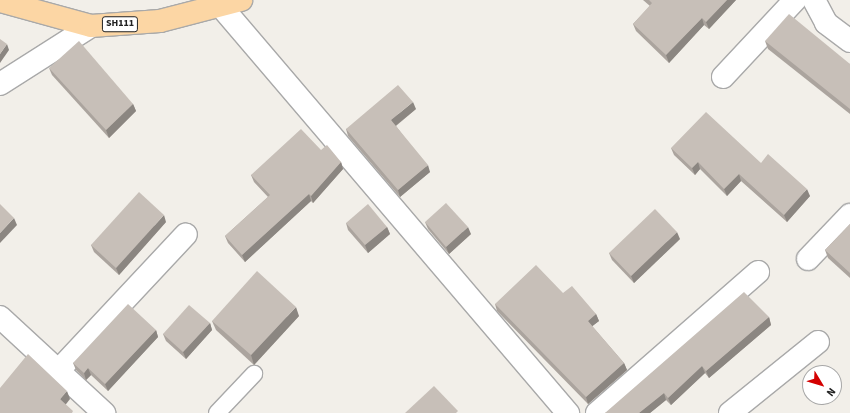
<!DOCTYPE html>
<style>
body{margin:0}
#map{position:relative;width:850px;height:413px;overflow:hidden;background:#f2efe9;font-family:"Source Sans 3",sans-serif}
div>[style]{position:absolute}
.roads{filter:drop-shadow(1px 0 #a9a9a9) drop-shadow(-1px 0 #a9a9a9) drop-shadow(0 1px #a9a9a9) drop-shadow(0 -1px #a9a9a9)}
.lane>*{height:16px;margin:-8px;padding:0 8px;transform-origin:8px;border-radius:8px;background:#fff}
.street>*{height:22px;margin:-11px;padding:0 11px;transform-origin:11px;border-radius:11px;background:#fff}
.primary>*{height:22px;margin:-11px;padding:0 11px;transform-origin:11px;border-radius:11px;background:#fcd6a4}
.wall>*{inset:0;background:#aba49e}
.shaded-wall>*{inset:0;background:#8b8681}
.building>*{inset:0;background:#c7bfb8}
span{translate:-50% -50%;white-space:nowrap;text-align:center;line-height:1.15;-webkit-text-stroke:3.5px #fff;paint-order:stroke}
.shield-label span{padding:1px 3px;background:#fff;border:1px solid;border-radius:3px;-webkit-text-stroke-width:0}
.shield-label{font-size:10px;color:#222;font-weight:700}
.north{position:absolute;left:802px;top:365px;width:40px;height:40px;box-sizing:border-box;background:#fff;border:1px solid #a7a7a7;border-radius:50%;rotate:128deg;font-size:11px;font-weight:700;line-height:16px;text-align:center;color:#222}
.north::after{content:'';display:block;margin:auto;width:14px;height:18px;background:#d40000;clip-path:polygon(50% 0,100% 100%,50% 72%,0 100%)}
</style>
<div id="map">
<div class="roads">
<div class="lane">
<i style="left:217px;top:413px;width:54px;rotate:-46.5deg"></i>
</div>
<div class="street">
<i style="left:814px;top:0;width:26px;rotate:62deg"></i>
<i style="left:826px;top:23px;width:30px;rotate:37deg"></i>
<i style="left:219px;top:4px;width:538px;rotate:49.53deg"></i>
<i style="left:723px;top:77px;width:105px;rotate:-46.9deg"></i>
<i style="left:0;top:84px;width:108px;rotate:-32.5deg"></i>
<i style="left:808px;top:259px;width:61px;rotate:-46.3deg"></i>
<i style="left:0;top:317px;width:142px;rotate:42.7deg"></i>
<i style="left:58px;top:371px;width:187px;rotate:-46.9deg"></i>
<i style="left:597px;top:413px;width:214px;rotate:-41.2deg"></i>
<i style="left:730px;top:413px;width:113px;rotate:-38.9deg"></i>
</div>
<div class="primary">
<i style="left:0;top:1px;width:94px;rotate:15.4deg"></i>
<i style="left:91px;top:26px;width:69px;rotate:-4.1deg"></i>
<i style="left:160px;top:21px;width:84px;rotate:-14.5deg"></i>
</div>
</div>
<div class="wall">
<i style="clip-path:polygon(643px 0,736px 0,709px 29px,704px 25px,669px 63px,636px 31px,633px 24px,650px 6px)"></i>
<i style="clip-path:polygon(765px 41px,850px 64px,850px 114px,768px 49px)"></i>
<i style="clip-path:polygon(49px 68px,133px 104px,136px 111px,109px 138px,52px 75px)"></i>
<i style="clip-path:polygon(416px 109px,396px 126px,430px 172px,400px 197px,348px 136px,346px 129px)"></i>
<i style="clip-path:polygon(671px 148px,761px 163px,810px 196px,787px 222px,741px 181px,727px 196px,700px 169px,695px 175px,674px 155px)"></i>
<i style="clip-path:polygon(321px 150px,341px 162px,343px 169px,313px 203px,311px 201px,245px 262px,228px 243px,225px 236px,268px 197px,254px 182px,251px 175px)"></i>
<i style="clip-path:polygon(166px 222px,119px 275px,94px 252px,91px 245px)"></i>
<i style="clip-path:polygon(425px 222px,471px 234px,449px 254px,428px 229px)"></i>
<i style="clip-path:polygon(346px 223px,387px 227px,390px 234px,368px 253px,348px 230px)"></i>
<i style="clip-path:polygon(850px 224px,850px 278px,828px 258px,825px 250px)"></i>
<i style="clip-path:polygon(680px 239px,634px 283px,612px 260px,609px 253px)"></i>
<i style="clip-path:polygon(563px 293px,596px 314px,599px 321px,592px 326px,624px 363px,627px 370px,588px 404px,497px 311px,495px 304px)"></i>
<i style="clip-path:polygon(299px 316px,254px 365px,216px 330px,212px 321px)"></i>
<i style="clip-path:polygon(769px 317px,771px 325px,709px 378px,705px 373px,671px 405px,666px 400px,650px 413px,605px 413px)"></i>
<i style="clip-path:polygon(210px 323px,212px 330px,186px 359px,166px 341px,163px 334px)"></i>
<i style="clip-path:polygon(156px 330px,158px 337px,108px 391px,91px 375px,86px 380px,76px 370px,73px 363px)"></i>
</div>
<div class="shaded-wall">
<i style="clip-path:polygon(727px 0,736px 0,709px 29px,706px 22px)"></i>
<i style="clip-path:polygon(702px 18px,704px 25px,669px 63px,666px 55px)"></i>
<i style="clip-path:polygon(7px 44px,9px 50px,0 63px,0 54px)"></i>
<i style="clip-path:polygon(413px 102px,416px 109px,394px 127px,391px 120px)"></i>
<i style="clip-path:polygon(133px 104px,136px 111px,109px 138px,106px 130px)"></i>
<i style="clip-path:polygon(341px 162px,343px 169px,313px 203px,311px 196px)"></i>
<i style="clip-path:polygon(698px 162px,700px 169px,695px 175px,692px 168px)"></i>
<i style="clip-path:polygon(428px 165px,430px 172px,400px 197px,398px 190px)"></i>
<i style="clip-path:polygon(739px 174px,741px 181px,727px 196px,724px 189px)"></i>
<i style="clip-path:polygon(807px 189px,810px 196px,787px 222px,784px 215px)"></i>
<i style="clip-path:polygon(309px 194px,311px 201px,245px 262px,242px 255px)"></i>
<i style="clip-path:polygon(164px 215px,166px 222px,119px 275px,116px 268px)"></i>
<i style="clip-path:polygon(14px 218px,17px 225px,0 243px,0 233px)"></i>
<i style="clip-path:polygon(387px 227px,390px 234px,368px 253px,365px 245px)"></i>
<i style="clip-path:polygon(468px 227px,471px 234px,449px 254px,446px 247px)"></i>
<i style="clip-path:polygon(677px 232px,680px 239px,634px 283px,631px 276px)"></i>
<i style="clip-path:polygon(296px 307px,299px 316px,254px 365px,251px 355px)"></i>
<i style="clip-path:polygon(596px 314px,599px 321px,590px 328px,588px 321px)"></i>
<i style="clip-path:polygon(769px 317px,771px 325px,709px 378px,706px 371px)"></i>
<i style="clip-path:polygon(210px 323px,212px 330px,186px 359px,183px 352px)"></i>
<i style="clip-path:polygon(156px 330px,158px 337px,108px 391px,105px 384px)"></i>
<i style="clip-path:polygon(624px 363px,627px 370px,588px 404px,586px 397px)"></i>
<i style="clip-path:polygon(702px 366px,705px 373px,671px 405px,668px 398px)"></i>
<i style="clip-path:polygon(88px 368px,91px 375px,86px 380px,84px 373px)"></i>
<i style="clip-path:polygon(67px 391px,70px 399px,63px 408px,60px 399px)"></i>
<i style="clip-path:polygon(664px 393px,666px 400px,650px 413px,639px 413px)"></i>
</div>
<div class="building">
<i style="clip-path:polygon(649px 0,727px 0,706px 22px,702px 18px,666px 55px,633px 24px,652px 3px)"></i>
<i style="clip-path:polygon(789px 14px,850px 64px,850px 109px,765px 41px)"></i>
<i style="clip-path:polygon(0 39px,7px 44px,0 54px)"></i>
<i style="clip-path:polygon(79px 41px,133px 104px,106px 130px,49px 68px)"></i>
<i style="clip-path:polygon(398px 85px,413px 102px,391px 120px,428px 165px,398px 190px,346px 129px)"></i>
<i style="clip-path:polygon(706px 112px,761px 163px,768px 154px,807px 189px,784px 215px,739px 174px,724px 189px,698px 162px,692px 168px,671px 148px)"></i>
<i style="clip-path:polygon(301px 129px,321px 150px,327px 145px,341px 162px,311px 196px,309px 194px,242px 255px,225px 236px,270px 195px,251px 175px)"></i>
<i style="clip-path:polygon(139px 192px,164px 215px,116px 268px,91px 245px)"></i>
<i style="clip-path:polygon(446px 203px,468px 227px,446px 247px,425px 222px)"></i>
<i style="clip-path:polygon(0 204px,14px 218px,0 233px)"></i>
<i style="clip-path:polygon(368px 204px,387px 227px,365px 245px,346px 223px)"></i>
<i style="clip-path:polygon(655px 209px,677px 232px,631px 276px,609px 253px)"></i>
<i style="clip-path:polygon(850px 224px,850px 273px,825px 250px)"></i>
<i style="clip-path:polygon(536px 265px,563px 293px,572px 286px,596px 314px,588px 321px,624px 363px,586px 397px,495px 304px)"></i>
<i style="clip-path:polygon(257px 271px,296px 307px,251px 355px,212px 321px)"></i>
<i style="clip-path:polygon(744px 292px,769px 317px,706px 371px,702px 366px,668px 398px,664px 393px,639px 413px,605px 413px)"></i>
<i style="clip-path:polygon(128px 304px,156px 330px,105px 384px,88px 368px,84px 373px,73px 363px)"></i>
<i style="clip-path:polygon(189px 305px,210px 323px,183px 352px,163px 334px)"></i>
<i style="clip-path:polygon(28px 354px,67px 391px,60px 399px,73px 411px,72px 413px,0 413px,0 388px)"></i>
<i style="clip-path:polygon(434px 386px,458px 411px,456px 413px,405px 413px)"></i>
</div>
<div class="shield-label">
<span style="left:120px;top:24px">SH111</span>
</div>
<div class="north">N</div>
</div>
